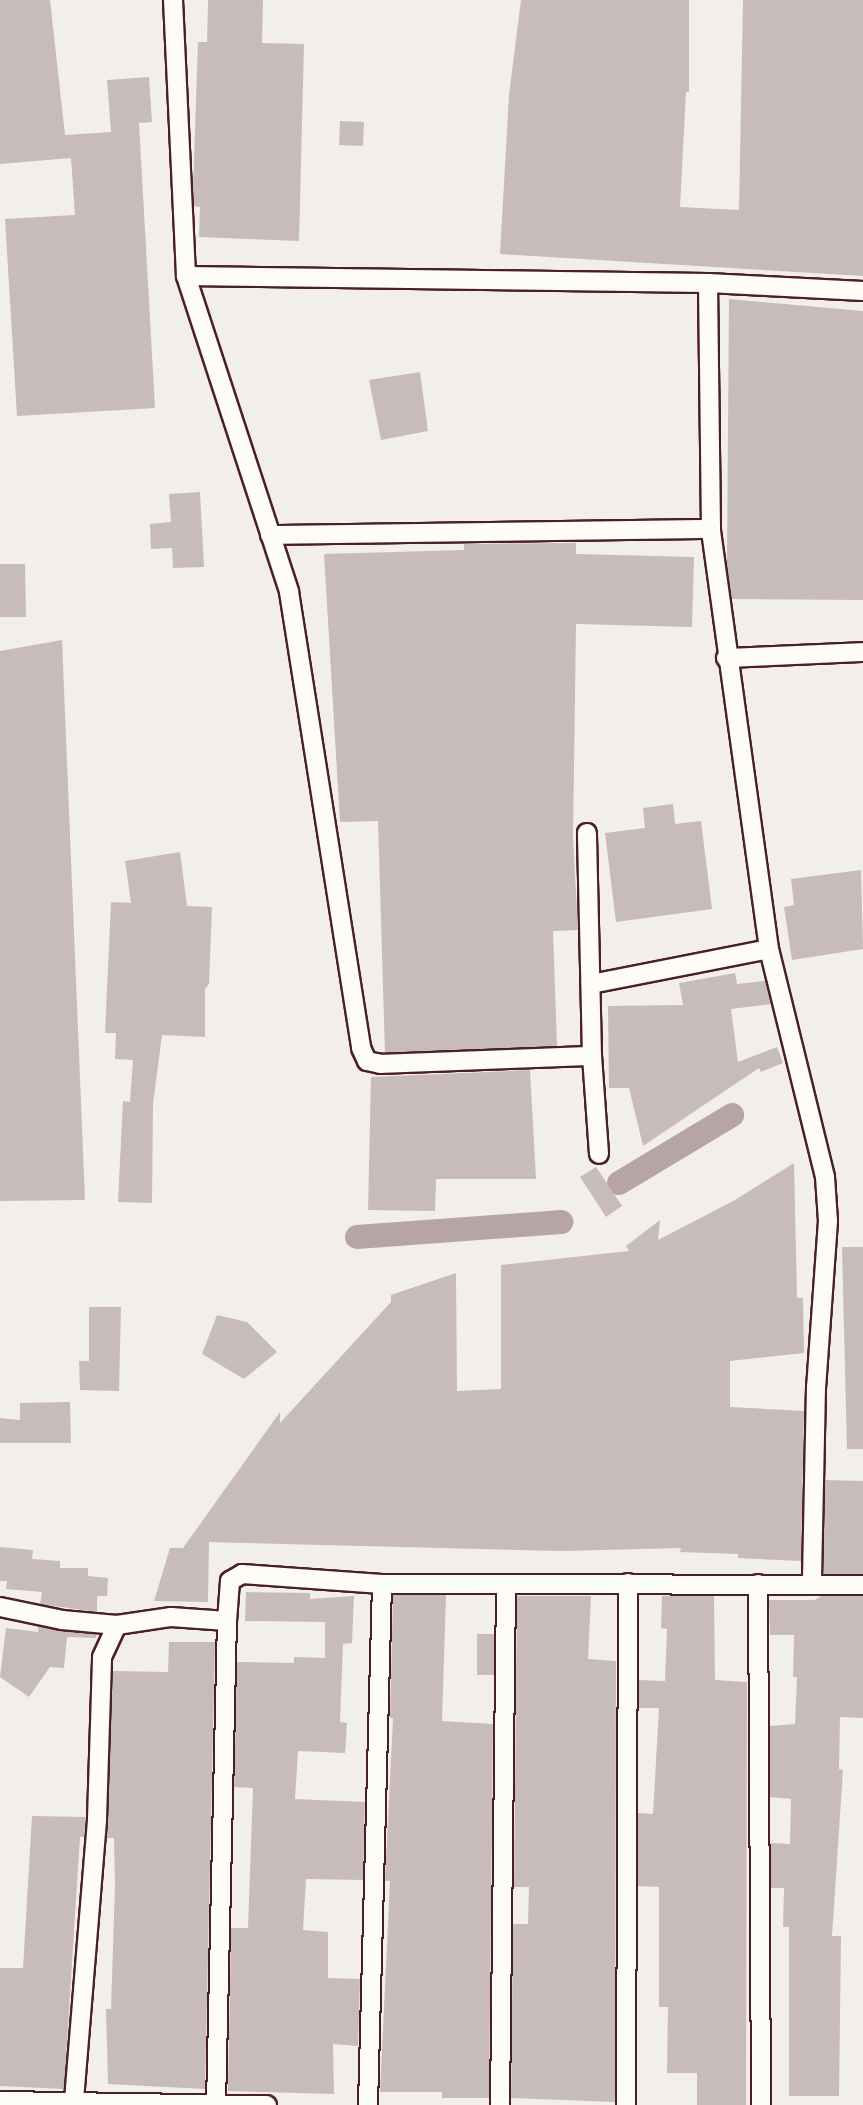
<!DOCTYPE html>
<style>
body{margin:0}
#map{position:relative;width:863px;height:2105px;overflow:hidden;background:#f2efeb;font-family:Dekko,sans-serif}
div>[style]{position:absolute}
.canal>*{height:24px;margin:-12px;padding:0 12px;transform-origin:12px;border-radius:12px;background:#b7a5a6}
.building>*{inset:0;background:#c8bbbb}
.roads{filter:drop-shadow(2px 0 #4a1f2b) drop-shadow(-2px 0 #4a1f2b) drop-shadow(0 2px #4a1f2b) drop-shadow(0 -2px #4a1f2b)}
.minor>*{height:18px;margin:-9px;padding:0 9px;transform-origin:9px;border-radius:9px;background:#fdfcf7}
span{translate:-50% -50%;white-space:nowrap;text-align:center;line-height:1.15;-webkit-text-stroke:4.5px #fdfcf7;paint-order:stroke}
</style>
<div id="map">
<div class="canal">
<i style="left:619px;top:1183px;width:132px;rotate:-31deg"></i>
<i style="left:357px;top:1237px;width:205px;rotate:-4.2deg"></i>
</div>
<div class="building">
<i style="clip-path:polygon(0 0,50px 0,65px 135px,111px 132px,107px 80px,149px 77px,152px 122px,139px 123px,155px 408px,17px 416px,5px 219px,75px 215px,71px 158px,0 164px)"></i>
<i style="clip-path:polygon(208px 0,263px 0,262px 43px,304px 44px,299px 241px,199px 237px,200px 207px,194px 206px,193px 188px,198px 42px,207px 42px)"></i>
<i style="clip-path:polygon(521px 0,689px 0,689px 92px,686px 92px,680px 207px,739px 210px,743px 0,863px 0,863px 276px,500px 254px,509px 95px)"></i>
<i style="clip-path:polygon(340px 121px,364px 122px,363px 146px,339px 145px)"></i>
<i style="clip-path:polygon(729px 299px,863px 311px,863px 600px,732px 599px,727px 565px)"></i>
<i style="clip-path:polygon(420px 372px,428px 431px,381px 440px,369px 380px)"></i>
<i style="clip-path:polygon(200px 492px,204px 567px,173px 568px,172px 548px,151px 549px,150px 524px,171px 522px,169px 494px)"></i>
<i style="clip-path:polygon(576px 543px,576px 554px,694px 557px,692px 627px,576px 624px,573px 837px,578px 930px,553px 931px,557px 1046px,385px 1053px,378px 821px,340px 822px,324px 554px,464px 550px,464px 544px)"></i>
<i style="clip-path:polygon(0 564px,25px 564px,26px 617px,0 617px)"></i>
<i style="clip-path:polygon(62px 640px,85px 1200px,0 1201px,0 651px)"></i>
<i style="clip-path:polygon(673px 804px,675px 824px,701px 821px,712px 909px,616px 922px,605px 833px,645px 828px,643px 808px)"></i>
<i style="clip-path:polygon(180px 852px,187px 906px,212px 907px,209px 984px,205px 989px,205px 1037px,162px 1035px,153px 1104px,152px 1203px,118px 1202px,123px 1101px,130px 1102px,133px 1060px,115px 1059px,116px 1033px,105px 1033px,111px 902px,131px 903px,125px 861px)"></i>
<i style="clip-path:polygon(861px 870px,863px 949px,792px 960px,784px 907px,794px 905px,791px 879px)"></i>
<i style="clip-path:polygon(735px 973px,737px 984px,765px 981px,771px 1004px,731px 1009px,738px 1062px,777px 1047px,783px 1063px,761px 1072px,759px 1068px,643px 1146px,629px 1088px,609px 1088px,608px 1006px,683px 1005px,679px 983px)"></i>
<i style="clip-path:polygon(530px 1070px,536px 1179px,436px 1179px,435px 1211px,368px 1210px,371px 1077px)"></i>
<i style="clip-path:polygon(794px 1163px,797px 1298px,803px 1298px,804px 1353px,730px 1361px,730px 1407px,804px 1411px,801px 1561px,738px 1558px,738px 1554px,680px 1552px,681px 1548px,561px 1551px,209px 1542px,208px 1602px,154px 1601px,170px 1548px,183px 1548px,280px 1412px,280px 1423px,391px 1302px,391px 1295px,456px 1273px,457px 1391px,501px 1389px,501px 1265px,629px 1251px,626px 1246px,660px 1220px,658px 1240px,735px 1200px)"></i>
<i style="clip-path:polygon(596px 1167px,622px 1206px,606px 1217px,580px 1177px)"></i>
<i style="clip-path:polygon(842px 1247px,863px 1247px,863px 1449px,847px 1449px)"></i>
<i style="clip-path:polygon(89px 1307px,121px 1307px,119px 1391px,80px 1390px,79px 1361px,89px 1361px)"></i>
<i style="clip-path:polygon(217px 1315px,247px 1322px,277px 1352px,244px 1379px,202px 1354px)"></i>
<i style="clip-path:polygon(70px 1402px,71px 1443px,0 1443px,0 1418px,20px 1420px,20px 1403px)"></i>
<i style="clip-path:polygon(825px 1480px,863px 1481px,863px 1574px,823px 1574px)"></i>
<i style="clip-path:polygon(0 1547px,33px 1550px,32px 1559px,60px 1561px,60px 1568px,88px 1568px,88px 1576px,108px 1578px,107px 1596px,97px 1596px,97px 1612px,40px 1604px,42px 1592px,6px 1589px,7px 1581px,0 1581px)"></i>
<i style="clip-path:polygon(246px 1592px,310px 1593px,310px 1599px,354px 1596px,352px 1643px,343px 1644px,340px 1722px,347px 1723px,345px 1753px,298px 1751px,295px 1799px,365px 1802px,363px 1880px,306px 1879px,303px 1930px,328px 1932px,328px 1978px,360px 1979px,358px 2046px,333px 2044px,334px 2094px,228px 2091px,231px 1928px,248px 1928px,253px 1788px,234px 1787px,237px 1662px,294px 1663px,294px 1657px,325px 1658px,325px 1622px,245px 1621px)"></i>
<i style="clip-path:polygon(393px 1595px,446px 1595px,442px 1721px,493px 1724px,489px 2098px,442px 2098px,442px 2092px,380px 2092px,390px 1881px,385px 1881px,393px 1718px,390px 1718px)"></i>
<i style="clip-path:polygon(517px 1596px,591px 1596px,588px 1659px,616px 1661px,615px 2102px,511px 2098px,513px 1924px,528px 1924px,529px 1887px,514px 1887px)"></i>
<i style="clip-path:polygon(662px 1596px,714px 1596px,715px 1680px,747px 1682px,746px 2105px,697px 2105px,697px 2073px,667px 2073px,668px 2007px,659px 2007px,659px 1887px,638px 1886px,638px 1813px,653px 1814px,659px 1708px,639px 1708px,639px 1680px,665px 1681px,667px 1629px,661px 1628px)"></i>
<i style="clip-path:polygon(821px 1596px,863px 1596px,863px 1718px,840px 1717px,839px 1769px,843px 1770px,832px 1936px,841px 1936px,839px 2096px,789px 2096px,789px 1927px,783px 1927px,784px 1888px,771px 1888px,771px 1843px,790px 1844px,791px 1799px,770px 1797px,770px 1726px,795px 1724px,797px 1677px,793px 1677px,794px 1635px,770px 1635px,769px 1600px,815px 1600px)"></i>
<i style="clip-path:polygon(38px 1627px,96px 1634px,96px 1638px,67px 1637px,64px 1668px,50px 1667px,29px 1697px,0 1677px,6px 1628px,38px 1632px)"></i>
<i style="clip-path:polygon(477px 1634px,494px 1634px,494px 1675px,477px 1675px)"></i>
<i style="clip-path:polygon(169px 1642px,215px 1642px,205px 2089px,108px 2084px,106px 2009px,111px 2009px,115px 1885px,114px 1838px,107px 1838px,113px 1671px,168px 1672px)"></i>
<i style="clip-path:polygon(32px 1816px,86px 1817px,84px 1837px,80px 1837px,64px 2089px,0 2086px,0 1968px,23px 1968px)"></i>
</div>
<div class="roads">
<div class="minor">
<i style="left:173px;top:0;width:276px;rotate:87.3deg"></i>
<i style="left:186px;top:276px;width:332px;rotate:71.9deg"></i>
<i style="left:289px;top:592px;width:462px;rotate:81deg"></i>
<i style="left:361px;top:1048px;width:14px;rotate:65deg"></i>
<i style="left:367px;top:1061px;width:14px;rotate:12deg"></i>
<i style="left:381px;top:1064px;width:211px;rotate:-2.2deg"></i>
<i style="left:592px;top:1056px;width:223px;rotate:-91.3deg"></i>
<i style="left:186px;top:276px;width:522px;rotate:0.77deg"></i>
<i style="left:708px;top:283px;width:155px;rotate:3deg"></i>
<i style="left:270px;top:535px;width:441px;rotate:-0.8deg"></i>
<i style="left:726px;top:658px;width:137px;rotate:-2.5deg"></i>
<i style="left:769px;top:949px;width:235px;rotate:76.2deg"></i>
<i style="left:825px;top:1177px;width:44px;rotate:86.1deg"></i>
<i style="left:828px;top:1221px;width:166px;rotate:94.1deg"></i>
<i style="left:816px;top:1387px;width:197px;rotate:91.2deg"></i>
<i style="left:591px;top:984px;width:181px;rotate:-11.1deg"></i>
<i style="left:769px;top:949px;width:424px;rotate:-97.9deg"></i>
<i style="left:711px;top:529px;width:246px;rotate:-90.7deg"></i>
<i style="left:592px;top:1056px;width:98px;rotate:85.9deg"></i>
<i style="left:758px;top:1584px;width:521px;rotate:89.67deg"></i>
<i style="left:0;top:1607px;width:63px;rotate:11.8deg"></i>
<i style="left:62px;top:1620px;width:55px;rotate:5.2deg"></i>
<i style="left:117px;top:1625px;width:55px;rotate:-8.4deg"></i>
<i style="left:171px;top:1617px;width:56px;rotate:4.1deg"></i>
<i style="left:227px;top:1621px;width:40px;rotate:-85.7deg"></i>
<i style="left:230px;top:1581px;width:14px;rotate:-30deg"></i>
<i style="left:242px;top:1574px;width:140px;rotate:4.1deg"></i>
<i style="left:382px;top:1584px;width:481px;rotate:0.1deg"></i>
<i style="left:74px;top:2100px;width:282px;rotate:-85.3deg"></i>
<i style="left:97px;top:1819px;width:162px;rotate:-88.2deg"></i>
<i style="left:102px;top:1657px;width:35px;rotate:-65deg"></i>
<i style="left:0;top:2101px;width:267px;rotate:0.9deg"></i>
<i style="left:216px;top:2105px;width:484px;rotate:-88.7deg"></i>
<i style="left:368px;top:2105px;width:521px;rotate:-88.46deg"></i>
<i style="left:500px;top:2105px;width:521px;rotate:-89.34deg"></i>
<i style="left:626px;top:2105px;width:522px;rotate:-89.78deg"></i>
</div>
</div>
</div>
